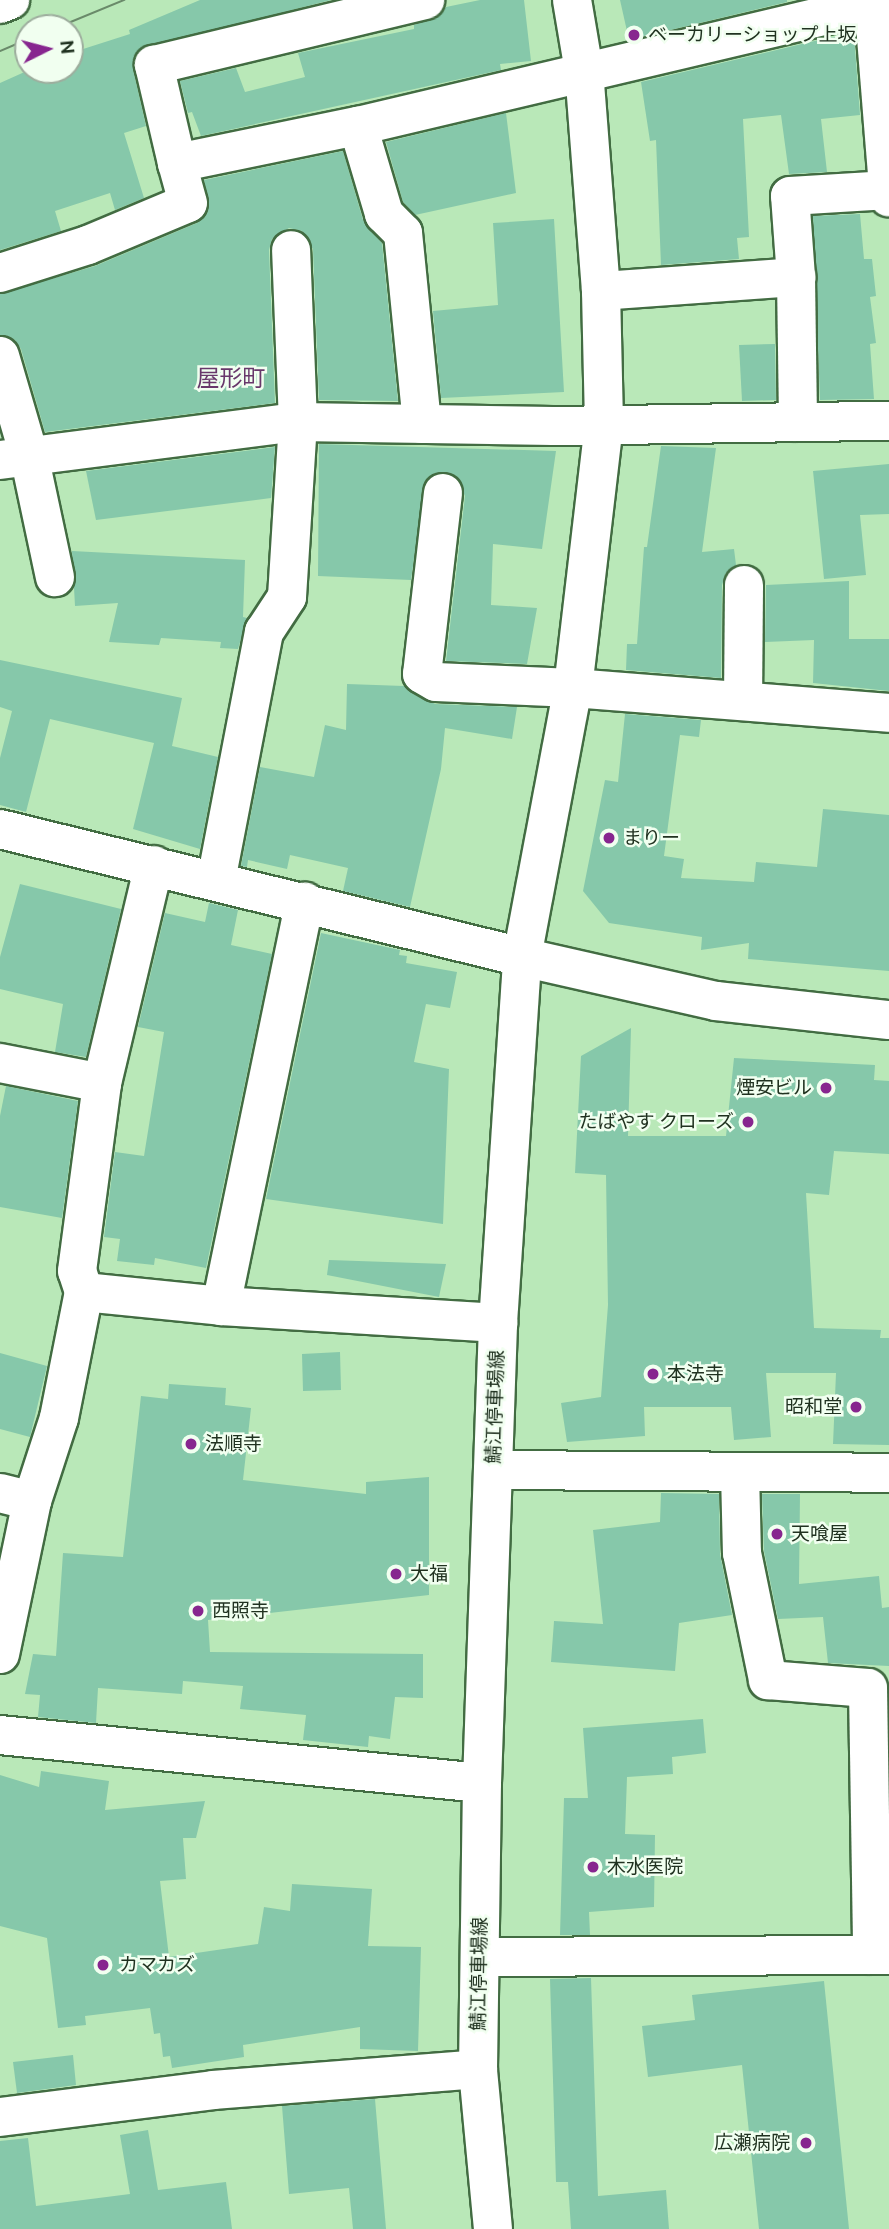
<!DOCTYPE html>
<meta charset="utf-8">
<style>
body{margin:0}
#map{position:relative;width:889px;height:2229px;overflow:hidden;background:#b9e8b8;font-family:Ubuntu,"Noto Sans JP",sans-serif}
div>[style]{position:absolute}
.building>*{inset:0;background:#86c8aa}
.roads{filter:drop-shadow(2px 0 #426c42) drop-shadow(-2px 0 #426c42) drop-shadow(0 2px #426c42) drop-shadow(0 -2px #426c42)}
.minor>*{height:38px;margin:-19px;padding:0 19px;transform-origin:19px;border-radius:19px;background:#fff}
.major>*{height:38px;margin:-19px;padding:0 19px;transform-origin:19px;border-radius:19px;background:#fff}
.tram>*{height:2px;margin:-1px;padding:0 1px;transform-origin:1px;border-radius:1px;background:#6a8a6a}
.dots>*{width:19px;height:19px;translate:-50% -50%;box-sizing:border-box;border:4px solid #f1fff0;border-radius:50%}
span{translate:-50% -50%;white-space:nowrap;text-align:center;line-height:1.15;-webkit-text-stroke:5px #f1fff0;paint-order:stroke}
.poi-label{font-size:19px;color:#203220}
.left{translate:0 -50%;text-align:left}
.right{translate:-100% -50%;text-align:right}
.street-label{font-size:19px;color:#203220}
.quarter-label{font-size:23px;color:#68386b}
.north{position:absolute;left:14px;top:14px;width:70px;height:70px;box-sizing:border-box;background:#f1fff0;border:2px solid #9dad9d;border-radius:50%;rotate:84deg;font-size:19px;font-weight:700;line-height:28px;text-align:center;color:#203220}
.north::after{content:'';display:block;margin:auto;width:24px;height:32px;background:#87268f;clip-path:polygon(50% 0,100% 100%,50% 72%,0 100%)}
</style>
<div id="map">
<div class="building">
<i style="clip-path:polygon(200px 0,331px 0,140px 49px,133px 69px,146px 126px,124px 133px,144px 198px,115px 210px,110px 193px,55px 211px,61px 231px,0 250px,0 83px,29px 70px,70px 70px,70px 62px,82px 57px,80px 50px,130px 34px,129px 30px)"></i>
<i style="clip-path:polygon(480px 0,524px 0,531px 61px,500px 64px,501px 70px,201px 136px,192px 112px,188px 113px,180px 81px,236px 68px,245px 92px,305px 77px,298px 53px,414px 29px,414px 25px,439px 16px,446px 7px)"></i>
<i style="clip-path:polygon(620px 0,787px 0,787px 2px,629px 40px)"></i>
<i style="clip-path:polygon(854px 35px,860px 115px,821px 119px,827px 172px,789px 174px,781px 115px,743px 119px,749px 237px,737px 238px,739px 259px,661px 265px,656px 140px,650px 141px,641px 82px,827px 38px)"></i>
<i style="clip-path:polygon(506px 113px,516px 193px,415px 215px,403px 202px,386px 142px)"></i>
<i style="clip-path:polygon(343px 151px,363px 220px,382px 243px,398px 401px,319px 400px,313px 249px,302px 231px,289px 228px,272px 239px,269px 250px,275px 403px,45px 432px,21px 349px,15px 340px,0 335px,0 294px,95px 266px,197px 223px,209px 207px,204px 180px)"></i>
<i style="clip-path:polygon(860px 214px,864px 259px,872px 259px,876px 296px,870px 297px,876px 343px,870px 344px,874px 399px,820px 400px,813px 216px)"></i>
<i style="clip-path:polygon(554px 219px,564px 392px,441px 398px,433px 311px,498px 305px,493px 223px)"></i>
<i style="clip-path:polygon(775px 344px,776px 400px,742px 401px,739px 345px)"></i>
<i style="clip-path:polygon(319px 444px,556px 451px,542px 549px,493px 544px,491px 605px,537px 608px,527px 664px,446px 661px,465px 496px,455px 475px,435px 473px,425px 481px,411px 580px,318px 576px)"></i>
<i style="clip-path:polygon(661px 446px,716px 448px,702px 552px,734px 549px,736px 565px,726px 573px,722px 585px,721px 678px,626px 670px,627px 644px,637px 644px,644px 547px,647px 547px)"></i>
<i style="clip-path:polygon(275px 447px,271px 498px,96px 520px,86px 471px)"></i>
<i style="clip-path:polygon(889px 464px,889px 514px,860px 515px,866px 575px,824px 579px,813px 471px)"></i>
<i style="clip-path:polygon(72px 551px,245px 560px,243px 617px,247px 618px,238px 649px,220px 648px,221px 642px,161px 638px,159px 645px,109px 642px,118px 603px,75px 606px)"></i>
<i style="clip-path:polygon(849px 581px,849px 639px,889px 639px,889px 691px,813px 683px,814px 640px,765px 642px,766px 585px)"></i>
<i style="clip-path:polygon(0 660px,182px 698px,172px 746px,218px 757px,200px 849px,133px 829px,154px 743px,50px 719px,26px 812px,0 805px,0 758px,12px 711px,0 707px)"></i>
<i style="clip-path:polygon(347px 684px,404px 686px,435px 704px,517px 707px,512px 739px,445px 728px,441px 769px,410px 907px,343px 891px,348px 868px,290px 855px,287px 869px,248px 860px,247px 867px,241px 866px,260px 767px,314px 777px,325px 725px,346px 730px)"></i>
<i style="clip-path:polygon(625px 714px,701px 720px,699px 737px,680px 735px,664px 856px,684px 859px,681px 878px,754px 882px,756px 862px,817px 867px,823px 809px,889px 815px,889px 971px,748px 959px,749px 943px,701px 950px,702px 937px,609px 923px,583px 891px,605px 780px,618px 782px)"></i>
<i style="clip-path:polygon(20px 884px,121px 909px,86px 1057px,55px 1052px,63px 1004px,0 989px,0 957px)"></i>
<i style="clip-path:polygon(209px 903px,238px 910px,231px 945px,272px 954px,206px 1268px,155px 1258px,154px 1265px,117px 1261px,120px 1239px,104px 1237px,115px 1152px,144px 1156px,164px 1032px,138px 1027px,165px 913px,205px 922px)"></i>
<i style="clip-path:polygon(321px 933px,400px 950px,399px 955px,407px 956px,406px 963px,457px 972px,450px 1008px,426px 1004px,414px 1062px,449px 1069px,443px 1224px,266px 1199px)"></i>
<i style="clip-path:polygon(631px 1028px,628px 1136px,726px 1136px,734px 1058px,875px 1065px,874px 1080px,889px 1081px,889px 1154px,834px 1151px,829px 1195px,806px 1193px,814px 1328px,881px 1330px,880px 1338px,889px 1338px,889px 1445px,833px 1444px,836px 1373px,766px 1373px,771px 1437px,734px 1440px,731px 1407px,644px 1407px,645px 1436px,567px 1442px,561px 1403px,601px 1397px,608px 1305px,606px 1175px,575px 1173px,581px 1056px)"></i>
<i style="clip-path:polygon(6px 1086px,78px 1101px,62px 1218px,0 1207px,0 1116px)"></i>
<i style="clip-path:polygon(329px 1260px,446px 1264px,439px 1297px,327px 1275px)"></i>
<i style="clip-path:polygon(340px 1352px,341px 1390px,303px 1391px,302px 1354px)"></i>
<i style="clip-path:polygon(0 1353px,47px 1366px,30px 1437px,0 1429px)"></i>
<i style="clip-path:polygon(169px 1384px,226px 1388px,225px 1405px,251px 1408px,243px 1480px,366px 1494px,366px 1482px,429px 1477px,429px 1595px,208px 1620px,210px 1652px,423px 1654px,423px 1698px,395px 1697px,390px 1739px,369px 1736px,368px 1747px,303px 1740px,306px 1715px,240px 1709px,243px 1686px,183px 1681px,182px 1694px,98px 1688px,96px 1723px,38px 1717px,40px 1695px,25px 1694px,33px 1654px,56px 1656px,63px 1553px,123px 1557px,141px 1396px,168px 1399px)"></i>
<i style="clip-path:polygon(661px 1493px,719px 1494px,720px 1554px,732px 1615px,679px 1623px,675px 1671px,551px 1662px,554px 1621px,603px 1624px,593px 1530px,660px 1522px)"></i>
<i style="clip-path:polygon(762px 1494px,800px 1494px,799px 1584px,879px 1576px,882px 1608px,889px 1607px,889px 1666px,828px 1663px,823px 1617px,778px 1619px,764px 1551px)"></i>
<i style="clip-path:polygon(703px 1719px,706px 1753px,672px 1757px,673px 1774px,627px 1777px,625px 1834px,655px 1835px,654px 1907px,589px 1912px,590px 1935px,560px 1935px,564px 1798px,588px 1798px,583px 1728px)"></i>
<i style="clip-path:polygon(41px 1771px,109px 1781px,105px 1810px,205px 1801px,196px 1838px,183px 1838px,186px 1879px,160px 1881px,169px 1957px,258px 1944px,264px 1907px,290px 1911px,292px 1884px,372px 1889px,368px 1946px,421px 1947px,418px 2051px,360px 2049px,360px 2027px,243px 2045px,244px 2057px,172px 2068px,170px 2056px,163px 2057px,160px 2033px,154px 2034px,150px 2008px,85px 2016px,86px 2025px,58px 2028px,47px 1938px,0 1926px,0 1775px,39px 1787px)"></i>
<i style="clip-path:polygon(591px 1978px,598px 2196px,666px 2190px,669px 2229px,571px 2229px,568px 2182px,556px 2182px,550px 1979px)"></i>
<i style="clip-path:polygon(824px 1981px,849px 2229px,759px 2229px,742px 2065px,648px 2077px,642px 2026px,695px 2020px,692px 1995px)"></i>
<i style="clip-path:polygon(73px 2055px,76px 2085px,17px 2093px,13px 2062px)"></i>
<i style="clip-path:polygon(375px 2099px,386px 2229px,353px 2229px,349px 2188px,289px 2194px,282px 2106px)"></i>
<i style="clip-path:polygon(148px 2130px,158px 2190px,226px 2182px,232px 2229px,0 2229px,0 2141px,28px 2138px,36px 2206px,130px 2194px,120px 2135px)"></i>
</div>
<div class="roads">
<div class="minor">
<i style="left:873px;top:0;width:198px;rotate:85.4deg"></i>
<i style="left:0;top:4px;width:11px;rotate:-22deg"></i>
<i style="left:358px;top:126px;width:92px;rotate:73.5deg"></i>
<i style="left:384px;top:214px;width:27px;rotate:45deg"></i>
<i style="left:403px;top:233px;width:192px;rotate:84.3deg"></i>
<i style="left:177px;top:163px;width:101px;rotate:-103.2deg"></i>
<i style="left:154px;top:65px;width:279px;rotate:-13.5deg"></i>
<i style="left:0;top:273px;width:92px;rotate:-17.7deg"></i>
<i style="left:88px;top:245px;width:108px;rotate:-22.8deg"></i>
<i style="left:188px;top:203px;width:41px;rotate:-105.4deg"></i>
<i style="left:177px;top:163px;width:185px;rotate:-11.6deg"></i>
<i style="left:358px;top:126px;width:487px;rotate:-13.3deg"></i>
<i style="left:832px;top:14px;width:57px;rotate:-1deg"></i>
<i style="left:796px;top:277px;width:145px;rotate:89.2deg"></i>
<i style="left:601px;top:291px;width:196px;rotate:-4.1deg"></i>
<i style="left:796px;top:277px;width:81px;rotate:-94.2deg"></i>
<i style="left:790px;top:196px;width:99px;rotate:-3.5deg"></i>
<i style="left:0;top:356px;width:103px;rotate:73.7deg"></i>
<i style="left:29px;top:455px;width:125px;rotate:78deg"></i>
<i style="left:0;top:460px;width:300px;rotate:-7.3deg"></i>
<i style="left:298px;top:422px;width:255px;rotate:0.9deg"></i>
<i style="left:553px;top:426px;width:336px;rotate:-0.9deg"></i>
<i style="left:443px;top:493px;width:182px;rotate:96.6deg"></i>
<i style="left:422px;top:674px;width:16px;rotate:30deg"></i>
<i style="left:436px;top:682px;width:137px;rotate:2.5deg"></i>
<i style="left:573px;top:688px;width:317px;rotate:4.5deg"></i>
<i style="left:743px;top:701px;width:116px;rotate:-89.5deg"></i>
<i style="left:0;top:829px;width:537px;rotate:13.78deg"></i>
<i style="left:522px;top:957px;width:274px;rotate:-79.3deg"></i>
<i style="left:573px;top:688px;width:267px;rotate:-83.3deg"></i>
<i style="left:604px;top:423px;width:132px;rotate:-91.3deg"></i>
<i style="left:601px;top:291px;width:221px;rotate:-94.4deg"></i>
<i style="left:584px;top:71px;width:72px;rotate:-99.6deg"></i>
<i style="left:216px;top:881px;width:254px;rotate:-79.1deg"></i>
<i style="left:264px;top:632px;width:42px;rotate:-56.7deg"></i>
<i style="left:287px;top:597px;width:175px;rotate:-86.4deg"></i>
<i style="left:298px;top:422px;width:172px;rotate:-92.3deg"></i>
<i style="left:0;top:1063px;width:104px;rotate:11.1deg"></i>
<i style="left:84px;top:1292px;width:138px;rotate:5.8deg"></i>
<i style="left:221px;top:1306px;width:278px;rotate:3.5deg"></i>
<i style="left:221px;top:1306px;width:413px;rotate:-78.3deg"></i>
<i style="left:493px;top:1470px;width:396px;rotate:0.4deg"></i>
<i style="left:740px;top:1473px;width:80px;rotate:88.6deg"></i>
<i style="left:742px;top:1553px;width:130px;rotate:78.4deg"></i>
<i style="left:768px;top:1680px;width:100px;rotate:4.6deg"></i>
<i style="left:868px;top:1688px;width:267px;rotate:89.1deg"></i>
<i style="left:0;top:1493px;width:33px;rotate:14deg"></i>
<i style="left:0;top:1654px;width:156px;rotate:-78.2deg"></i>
<i style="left:32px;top:1501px;width:87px;rotate:-72deg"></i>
<i style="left:59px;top:1418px;width:128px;rotate:-78.8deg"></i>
<i style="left:84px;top:1292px;width:22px;rotate:-108deg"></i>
<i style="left:77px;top:1271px;width:190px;rotate:-82.4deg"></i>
<i style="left:102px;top:1083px;width:224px;rotate:-76.6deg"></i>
<i style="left:0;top:1735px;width:484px;rotate:5.7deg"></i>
<i style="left:480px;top:1957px;width:409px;rotate:-0.3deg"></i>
<i style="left:0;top:2117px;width:215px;rotate:-7.2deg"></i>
<i style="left:213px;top:2090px;width:266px;rotate:-4.5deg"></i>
</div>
<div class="major">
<i style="left:493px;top:2229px;width:161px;rotate:-95.4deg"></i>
<i style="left:478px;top:2069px;width:286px;rotate:-89.2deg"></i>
<i style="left:482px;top:1783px;width:460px;rotate:-88deg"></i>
<i style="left:498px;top:1323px;width:367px;rotate:-86.2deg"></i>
<i style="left:522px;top:957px;width:199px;rotate:12.8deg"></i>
<i style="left:716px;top:1001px;width:174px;rotate:6.3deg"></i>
</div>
</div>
<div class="tram">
<i style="left:56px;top:28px;width:74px;rotate:-22.4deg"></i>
<i style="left:0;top:51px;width:30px;rotate:-23deg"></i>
</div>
<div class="dots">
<i style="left:634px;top:35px;background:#87268f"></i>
<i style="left:609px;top:838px;background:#87268f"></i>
<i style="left:826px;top:1088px;background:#87268f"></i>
<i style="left:748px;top:1122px;background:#87268f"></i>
<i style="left:653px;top:1374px;background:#87268f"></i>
<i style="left:856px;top:1407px;background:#87268f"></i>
<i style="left:191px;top:1444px;background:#87268f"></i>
<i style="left:777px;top:1534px;background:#87268f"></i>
<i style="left:396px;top:1574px;background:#87268f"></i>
<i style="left:198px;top:1611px;background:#87268f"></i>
<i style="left:593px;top:1867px;background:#87268f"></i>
<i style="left:103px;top:1965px;background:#87268f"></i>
<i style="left:806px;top:2143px;background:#87268f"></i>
</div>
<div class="poi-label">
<span class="left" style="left:648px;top:35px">ベーカリーショップ上坂</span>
<span class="left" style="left:623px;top:838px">まりー</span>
<span class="right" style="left:812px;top:1088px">煙安ビル</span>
<span class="right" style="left:734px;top:1122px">たばやす クローズ</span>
<span class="left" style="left:667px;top:1374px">本法寺</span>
<span class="right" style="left:842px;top:1407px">昭和堂</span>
<span class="left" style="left:205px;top:1444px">法順寺</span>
<span class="left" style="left:791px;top:1534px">天喰屋</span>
<span class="left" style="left:410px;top:1574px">大福</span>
<span class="left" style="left:212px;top:1611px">西照寺</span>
<span class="left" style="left:607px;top:1867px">木水医院</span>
<span class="left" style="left:119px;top:1965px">カマカズ</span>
<span class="right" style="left:790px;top:2143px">広瀬病院</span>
</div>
<div class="street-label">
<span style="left:495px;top:1407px;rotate:-88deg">鯖江停車場線</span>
<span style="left:479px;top:1974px;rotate:-89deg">鯖江停車場線</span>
</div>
<div class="quarter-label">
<span style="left:231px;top:378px">屋形町</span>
</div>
<div class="north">N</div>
</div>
